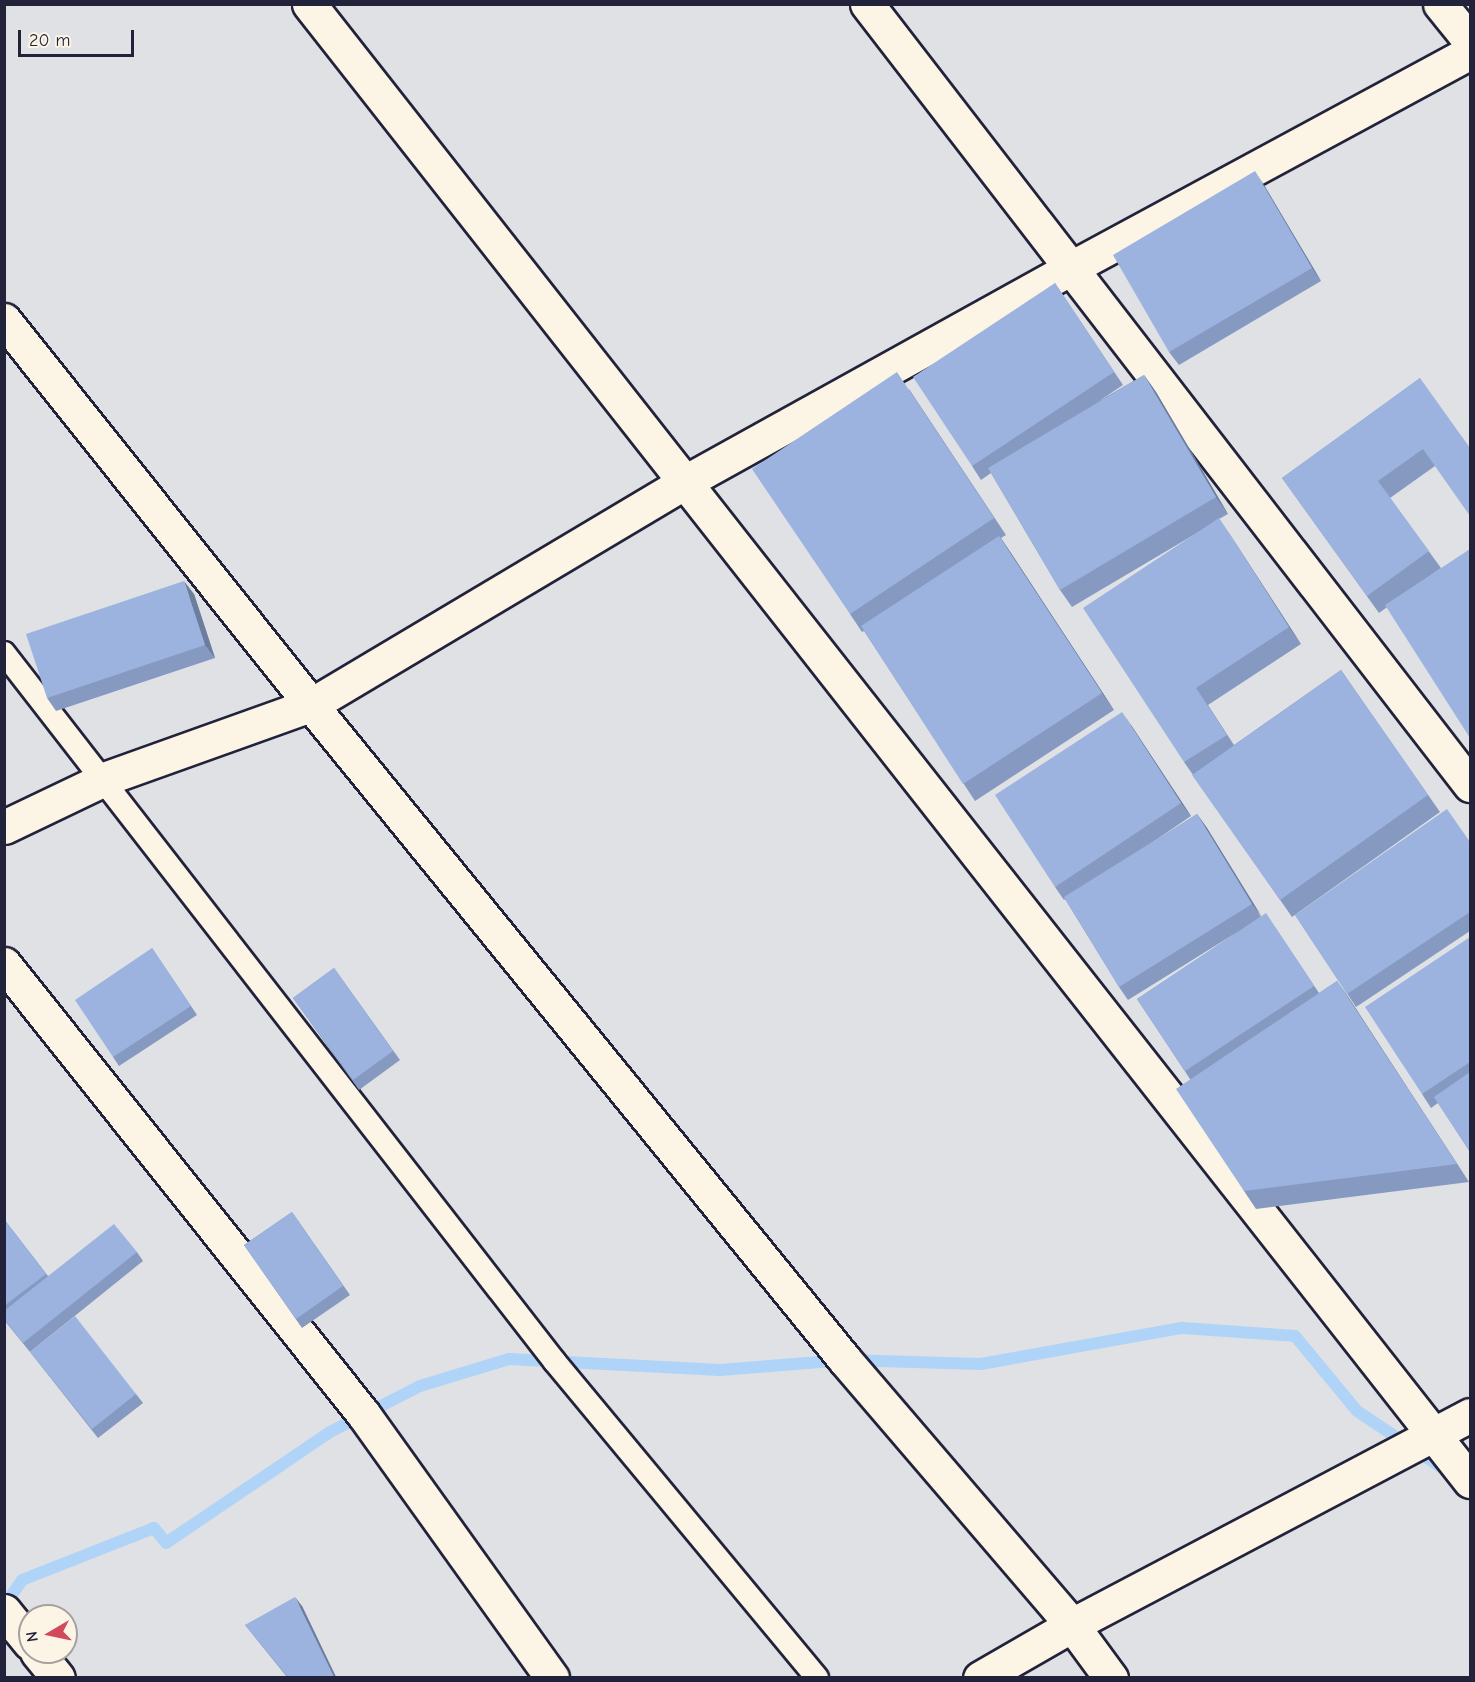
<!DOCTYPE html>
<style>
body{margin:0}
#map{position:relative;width:1475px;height:1682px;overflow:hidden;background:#dfe1e4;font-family:"Comic Neue",sans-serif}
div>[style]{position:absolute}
.stream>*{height:12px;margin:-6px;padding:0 6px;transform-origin:6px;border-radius:6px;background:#afd4f8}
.roads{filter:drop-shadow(2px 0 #22223b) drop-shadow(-2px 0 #22223b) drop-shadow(0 2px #22223b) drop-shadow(0 -2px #22223b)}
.lane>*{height:22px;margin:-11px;padding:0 11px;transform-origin:11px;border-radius:11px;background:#fcf5e5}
.street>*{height:33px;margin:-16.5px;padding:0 16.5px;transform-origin:16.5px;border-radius:16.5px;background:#fcf5e5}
.secondary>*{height:33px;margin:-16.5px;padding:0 16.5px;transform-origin:16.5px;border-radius:16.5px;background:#fcf5e5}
.wall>*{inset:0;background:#869ac1}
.shaded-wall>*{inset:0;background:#6d7d9d}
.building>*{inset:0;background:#9cb3e0}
span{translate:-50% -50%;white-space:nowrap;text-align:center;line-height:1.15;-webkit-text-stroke:6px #fcf5e5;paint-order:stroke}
.frame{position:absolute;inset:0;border:6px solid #22223b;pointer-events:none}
.north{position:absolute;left:18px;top:1604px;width:60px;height:60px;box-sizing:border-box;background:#fcf5e5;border:2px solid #a5a1a1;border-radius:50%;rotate:261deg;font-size:16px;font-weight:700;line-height:24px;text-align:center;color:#22223b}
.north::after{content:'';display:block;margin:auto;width:21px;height:27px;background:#d1495b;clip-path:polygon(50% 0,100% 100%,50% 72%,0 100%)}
.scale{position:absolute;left:18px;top:30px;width:116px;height:27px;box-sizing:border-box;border:3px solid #22223b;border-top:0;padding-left:8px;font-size:18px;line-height:21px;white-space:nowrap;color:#22223b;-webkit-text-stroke:4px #fcf5e5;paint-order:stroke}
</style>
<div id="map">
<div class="stream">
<i style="left:4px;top:1606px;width:32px;rotate:-55deg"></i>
<i style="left:22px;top:1580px;width:142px;rotate:-21.5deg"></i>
<i style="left:154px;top:1528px;width:19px;rotate:51deg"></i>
<i style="left:166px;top:1543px;width:198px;rotate:-34.1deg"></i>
<i style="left:330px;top:1432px;width:101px;rotate:-27.1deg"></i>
<i style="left:420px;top:1386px;width:93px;rotate:-16.9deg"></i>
<i style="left:509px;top:1359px;width:211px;rotate:3deg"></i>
<i style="left:720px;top:1370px;width:125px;rotate:-4.6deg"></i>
<i style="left:845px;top:1360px;width:136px;rotate:1.7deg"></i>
<i style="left:981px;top:1364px;width:204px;rotate:-10.2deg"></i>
<i style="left:1182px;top:1328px;width:113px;rotate:4deg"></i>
<i style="left:1295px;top:1336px;width:97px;rotate:50.4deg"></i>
<i style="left:1357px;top:1411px;width:108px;rotate:33.7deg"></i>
</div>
<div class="roads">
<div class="lane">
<i style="left:4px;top:653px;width:898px;rotate:52.15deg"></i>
<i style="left:555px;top:1362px;width:410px;rotate:50.3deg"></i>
</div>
<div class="street">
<i style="left:309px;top:4px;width:1879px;rotate:51.83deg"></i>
<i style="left:867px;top:4px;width:987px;rotate:52.33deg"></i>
<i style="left:4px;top:320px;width:492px;rotate:51.4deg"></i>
<i style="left:311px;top:705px;width:845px;rotate:50.81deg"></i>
<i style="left:845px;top:1360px;width:349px;rotate:49.4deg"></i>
<i style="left:1072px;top:1625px;width:66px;rotate:53.7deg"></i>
<i style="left:4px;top:827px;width:111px;rotate:-25.6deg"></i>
<i style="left:104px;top:779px;width:220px;rotate:-19.7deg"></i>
<i style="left:311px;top:705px;width:435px;rotate:-30.8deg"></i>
<i style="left:685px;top:482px;width:441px;rotate:-29deg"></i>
<i style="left:1071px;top:268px;width:454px;rotate:-28.4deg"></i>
<i style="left:4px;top:964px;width:577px;rotate:51.4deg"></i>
<i style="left:364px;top:1415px;width:323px;rotate:54.4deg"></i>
<i style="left:4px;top:1611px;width:41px;rotate:50.9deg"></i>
<i style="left:37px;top:1652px;width:33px;rotate:51deg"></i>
<i style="left:980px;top:1678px;width:106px;rotate:-29.9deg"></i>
<i style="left:1072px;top:1625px;width:450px;rotate:-27.8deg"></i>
</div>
<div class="secondary">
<i style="left:1440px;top:4px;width:48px;rotate:51deg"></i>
</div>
</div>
<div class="wall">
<i style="clip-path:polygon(1264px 185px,1321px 281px,1179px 365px,1169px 352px)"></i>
<i style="clip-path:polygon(1055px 283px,1123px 385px,1099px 401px,1144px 375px,1156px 392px,1228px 514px,1219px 519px,1301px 644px,1208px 705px,1234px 745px,1341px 670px,1440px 812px,1292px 917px,1184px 762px,1202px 530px,1072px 607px,1060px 590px,991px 473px,981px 480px,972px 466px)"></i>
<i style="clip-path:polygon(1420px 378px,1435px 466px,1390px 498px,1441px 568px,1379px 613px,1282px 478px)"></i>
<i style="clip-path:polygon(909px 389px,1006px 535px,1001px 538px,1114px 710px,975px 801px,864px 631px,862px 632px,850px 614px)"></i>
<i style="clip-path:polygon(194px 594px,215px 658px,56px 711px,47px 698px)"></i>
<i style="clip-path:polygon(1131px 725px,1191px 816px,1144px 848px,1197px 814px,1207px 828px,1261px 917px,1275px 927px,1319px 993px,1337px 981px,1469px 1182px,1256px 1209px,1244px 1191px,1190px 1079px,1137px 999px,1239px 931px,1128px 1000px,1119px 987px,1065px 899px,1064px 900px,1055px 887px)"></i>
<i style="clip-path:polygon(1470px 842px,1470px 931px,1356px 1007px,1295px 915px)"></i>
<i style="clip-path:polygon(1470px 937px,1470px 1152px,1438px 1103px,1431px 1108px,1422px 1094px)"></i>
<i style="clip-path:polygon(152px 948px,197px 1015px,119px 1066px,113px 1057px)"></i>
<i style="clip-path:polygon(334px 968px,400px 1060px,359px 1090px,293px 998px)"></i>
<i style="clip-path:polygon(292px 1212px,350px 1295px,302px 1328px,244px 1245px)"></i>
<i style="clip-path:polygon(4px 1219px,48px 1276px,137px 1252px,143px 1261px,30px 1352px,4px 1320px)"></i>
<i style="clip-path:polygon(30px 1352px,136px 1394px,143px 1403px,98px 1438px)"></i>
<i style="clip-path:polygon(302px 1606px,336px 1677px,287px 1677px,245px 1625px)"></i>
</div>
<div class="shaded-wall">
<i style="clip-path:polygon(1255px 171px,1264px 185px,1321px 281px,1312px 268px)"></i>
<i style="clip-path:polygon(1144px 375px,1156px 392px,1228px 514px,1216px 497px)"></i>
<i style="clip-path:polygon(1219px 518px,1231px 536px,1301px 644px,1289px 627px)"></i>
<i style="clip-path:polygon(999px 536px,1011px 553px,1114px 710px,1102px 693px)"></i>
<i style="clip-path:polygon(184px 581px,194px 594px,215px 658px,205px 645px)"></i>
<i style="clip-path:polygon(1122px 712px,1131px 725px,1191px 816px,1181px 803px)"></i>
<i style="clip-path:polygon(1197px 814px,1207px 828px,1262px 917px,1252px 904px)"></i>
<i style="clip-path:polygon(1337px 981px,1349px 998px,1469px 1182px,1457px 1164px)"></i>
<i style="clip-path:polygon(295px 1597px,302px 1606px,336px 1677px,334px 1677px)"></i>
</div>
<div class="building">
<i style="clip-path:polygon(1255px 171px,1312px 268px,1169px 352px,1113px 255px)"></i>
<i style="clip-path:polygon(1055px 283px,1114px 372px,972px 466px,913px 377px)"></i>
<i style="clip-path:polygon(897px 372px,994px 518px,850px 614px,752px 469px)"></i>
<i style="clip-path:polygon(1144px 375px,1216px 497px,1060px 590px,988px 468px)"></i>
<i style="clip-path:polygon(1420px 378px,1470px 448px,1470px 516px,1423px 449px,1378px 481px,1429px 551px,1367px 596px,1282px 478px)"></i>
<i style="clip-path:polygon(1219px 518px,1289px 627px,1196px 688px,1227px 735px,1184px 762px,1083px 608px)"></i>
<i style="clip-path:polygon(999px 536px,1102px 693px,963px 784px,861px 626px)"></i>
<i style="clip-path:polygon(1470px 549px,1470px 738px,1385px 605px)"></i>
<i style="clip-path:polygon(184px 581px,205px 645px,47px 698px,26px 634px)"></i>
<i style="clip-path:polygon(1341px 670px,1428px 795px,1280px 900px,1192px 775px)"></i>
<i style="clip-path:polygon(1122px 712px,1181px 803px,1055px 887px,995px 795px)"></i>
<i style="clip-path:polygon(1447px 809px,1470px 842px,1470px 912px,1347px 994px,1295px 915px)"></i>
<i style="clip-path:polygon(1197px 814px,1252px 904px,1119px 987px,1064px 897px)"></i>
<i style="clip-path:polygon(1266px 913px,1314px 986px,1185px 1071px,1137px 999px)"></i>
<i style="clip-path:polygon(1470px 937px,1470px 1062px,1422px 1094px,1365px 1007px)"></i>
<i style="clip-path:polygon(152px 948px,191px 1006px,113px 1057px,75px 1000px)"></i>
<i style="clip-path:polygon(334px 968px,393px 1051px,353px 1080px,293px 998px)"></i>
<i style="clip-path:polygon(1337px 981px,1457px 1164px,1244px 1191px,1176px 1089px)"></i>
<i style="clip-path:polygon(1470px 1072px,1470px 1152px,1434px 1097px)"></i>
<i style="clip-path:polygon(292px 1212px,343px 1286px,296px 1319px,244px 1245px)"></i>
<i style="clip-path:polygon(4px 1219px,46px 1274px,4px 1306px)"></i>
<i style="clip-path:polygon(114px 1224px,137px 1252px,23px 1343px,4px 1319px,4px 1311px)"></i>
<i style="clip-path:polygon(75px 1316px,136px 1394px,92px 1429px,30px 1352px)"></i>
<i style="clip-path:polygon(295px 1597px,334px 1677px,288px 1677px,245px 1625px)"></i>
</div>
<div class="frame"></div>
<div class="north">N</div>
<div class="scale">20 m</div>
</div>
